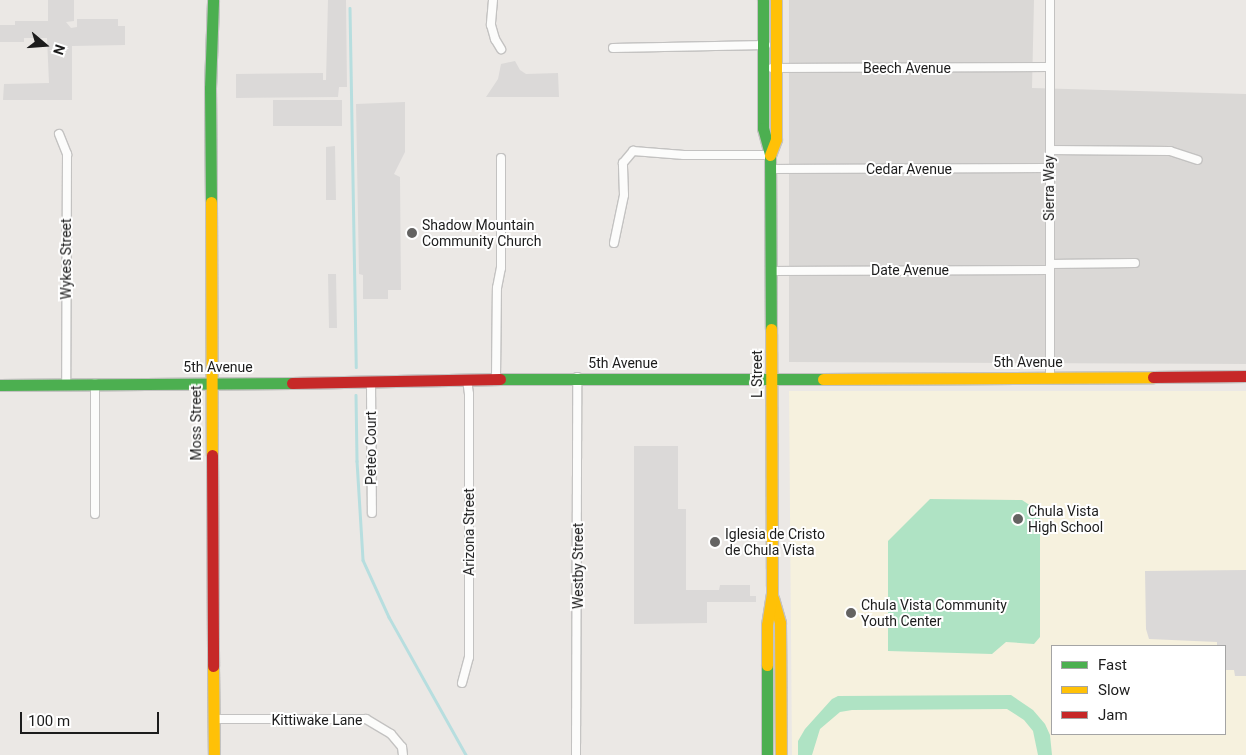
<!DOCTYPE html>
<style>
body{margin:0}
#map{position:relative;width:1246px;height:755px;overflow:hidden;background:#ebe8e5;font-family:Roboto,sans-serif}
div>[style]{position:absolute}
.residential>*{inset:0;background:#dad8d6}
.education>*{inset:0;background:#f6f1de}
.pitch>*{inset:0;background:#afe3c4}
.parking>*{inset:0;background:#dbd9d8}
.stream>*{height:2.5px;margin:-1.25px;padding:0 1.25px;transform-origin:1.25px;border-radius:1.25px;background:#b7dedf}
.roads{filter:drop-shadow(1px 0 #c3c2c1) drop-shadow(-1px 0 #c3c2c1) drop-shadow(0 1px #c3c2c1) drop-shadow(0 -1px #c3c2c1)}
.street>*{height:8px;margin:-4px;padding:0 4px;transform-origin:4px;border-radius:4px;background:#fcfcfb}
.fast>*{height:11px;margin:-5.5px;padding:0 5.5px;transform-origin:5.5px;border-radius:5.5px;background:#4caf50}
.slow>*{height:11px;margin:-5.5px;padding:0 5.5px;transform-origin:5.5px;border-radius:5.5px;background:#ffc107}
.jam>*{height:11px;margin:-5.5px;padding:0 5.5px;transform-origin:5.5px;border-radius:5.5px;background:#c62828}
.dots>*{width:14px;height:14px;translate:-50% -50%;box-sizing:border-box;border:2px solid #fff;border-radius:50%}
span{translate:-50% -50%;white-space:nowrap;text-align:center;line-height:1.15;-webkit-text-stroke:4px #fff;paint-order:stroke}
.street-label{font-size:14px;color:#1c1c1c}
.poi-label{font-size:14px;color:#1c1c1c}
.left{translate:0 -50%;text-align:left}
.legend{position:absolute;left:1051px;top:645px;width:175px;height:90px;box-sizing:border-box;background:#fff;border:1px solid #a4a4a4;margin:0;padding:6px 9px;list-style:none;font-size:15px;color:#1c1c1c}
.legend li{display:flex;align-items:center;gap:10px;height:25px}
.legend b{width:25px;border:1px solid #a4a4a4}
.north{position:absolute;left:20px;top:20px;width:50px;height:50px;-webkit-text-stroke:4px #fff;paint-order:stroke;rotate:108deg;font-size:14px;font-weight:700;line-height:20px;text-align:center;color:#1c1c1c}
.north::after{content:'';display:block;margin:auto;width:18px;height:22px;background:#1c1c1c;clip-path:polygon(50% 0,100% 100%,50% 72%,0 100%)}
.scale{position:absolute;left:20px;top:712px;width:139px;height:22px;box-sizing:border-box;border:2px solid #1c1c1c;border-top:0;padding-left:6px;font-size:15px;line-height:18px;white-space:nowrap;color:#1c1c1c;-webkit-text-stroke:4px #fff;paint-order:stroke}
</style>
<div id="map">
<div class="residential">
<i style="clip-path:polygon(789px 0,1034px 0,1032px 88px,1246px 94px,1246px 364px,789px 362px)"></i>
</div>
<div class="education">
<i style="clip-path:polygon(evenodd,789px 391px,1246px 391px,1246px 755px,792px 755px,789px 391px,1052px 646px,1225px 646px,1225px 734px,1052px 734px,1052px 646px)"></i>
</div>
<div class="pitch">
<i style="clip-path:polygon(930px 499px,1022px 500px,1040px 512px,1040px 637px,1034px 644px,1006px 642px,992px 654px,888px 651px,888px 541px)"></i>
<i style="clip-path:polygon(1011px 695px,1033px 710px,1045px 724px,1050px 735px,1052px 755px,1038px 755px,1033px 731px,1024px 720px,1007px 709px,852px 710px,840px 712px,820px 729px,812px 755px,798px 755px,798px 741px,805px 729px,832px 699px,838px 696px)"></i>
</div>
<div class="parking">
<i style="clip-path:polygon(48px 0,74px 0,74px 21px,66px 22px,71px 28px,77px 27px,77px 19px,118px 19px,118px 26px,125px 26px,125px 45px,72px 46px,72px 100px,3px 100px,4px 84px,49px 83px,47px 38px,24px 38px,24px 42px,0 42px,0 25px,15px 25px,15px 21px,48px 21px)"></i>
<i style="clip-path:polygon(328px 0,346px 0,347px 87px,339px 87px,338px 97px,236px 98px,236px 74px,323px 73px,323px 80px,326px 80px)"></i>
<i style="clip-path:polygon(515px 61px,520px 70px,526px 74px,558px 73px,559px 97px,486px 97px,498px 79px,501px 64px)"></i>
<i style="clip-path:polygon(273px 100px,342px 100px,342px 126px,273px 126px)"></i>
<i style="clip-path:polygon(405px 102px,405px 152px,394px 174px,400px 177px,401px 290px,388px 290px,388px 299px,363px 299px,363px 275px,359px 274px,356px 104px)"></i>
<i style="clip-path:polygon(335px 146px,336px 200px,326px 200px,326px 147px)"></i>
<i style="clip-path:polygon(328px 274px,336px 274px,337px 328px,329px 328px)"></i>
<i style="clip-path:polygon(634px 446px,678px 446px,678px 509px,686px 509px,686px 590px,719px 590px,720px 585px,750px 585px,750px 596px,756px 596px,756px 602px,707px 602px,707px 623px,634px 624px)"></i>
<i style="clip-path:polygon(1246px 570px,1246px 676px,1235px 676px,1234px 670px,1225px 670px,1225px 646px,1217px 646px,1217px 642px,1149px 639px,1146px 629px,1145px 571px)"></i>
</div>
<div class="stream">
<i style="left:350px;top:8px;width:359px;rotate:89deg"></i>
<i style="left:356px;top:395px;width:66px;rotate:89.1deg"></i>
<i style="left:357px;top:461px;width:99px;rotate:86.5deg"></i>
<i style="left:363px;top:560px;width:63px;rotate:65.5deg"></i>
<i style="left:389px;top:617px;width:158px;rotate:60.8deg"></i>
</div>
<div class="roads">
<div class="street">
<i style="left:493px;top:0;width:25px;rotate:95deg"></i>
<i style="left:491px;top:25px;width:15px;rotate:74deg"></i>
<i style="left:495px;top:39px;width:12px;rotate:59deg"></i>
<i style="left:1050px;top:0;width:376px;rotate:90deg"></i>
<i style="left:613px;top:48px;width:153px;rotate:-1.1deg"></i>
<i style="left:772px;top:68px;width:278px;rotate:-0.2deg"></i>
<i style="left:59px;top:134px;width:22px;rotate:68deg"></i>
<i style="left:67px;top:154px;width:231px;rotate:90.2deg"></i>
<i style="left:1050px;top:150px;width:120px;rotate:0.5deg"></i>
<i style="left:1170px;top:151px;width:29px;rotate:18deg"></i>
<i style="left:770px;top:169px;width:278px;rotate:-0.2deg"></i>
<i style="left:614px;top:243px;width:49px;rotate:-78.2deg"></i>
<i style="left:624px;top:195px;width:32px;rotate:-92deg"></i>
<i style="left:623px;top:163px;width:16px;rotate:-50deg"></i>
<i style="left:633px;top:151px;width:51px;rotate:4.5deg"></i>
<i style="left:684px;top:155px;width:86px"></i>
<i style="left:1050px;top:264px;width:85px;rotate:-0.7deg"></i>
<i style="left:771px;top:271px;width:279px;rotate:-0.2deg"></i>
<i style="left:496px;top:378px;width:90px;rotate:-89.4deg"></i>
<i style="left:497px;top:288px;width:20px;rotate:-79deg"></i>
<i style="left:501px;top:268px;width:110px;rotate:-90deg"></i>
<i style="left:371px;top:383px;width:130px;rotate:89.6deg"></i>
<i style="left:95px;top:514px;width:131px;rotate:-90deg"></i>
<i style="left:462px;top:683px;width:27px;rotate:-75deg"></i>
<i style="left:469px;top:657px;width:263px;rotate:-90deg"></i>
<i style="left:469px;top:394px;width:14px;rotate:-98deg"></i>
<i style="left:214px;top:719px;width:152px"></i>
<i style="left:366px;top:719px;width:29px;rotate:31deg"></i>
<i style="left:391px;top:734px;width:17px;rotate:50deg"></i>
<i style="left:402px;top:747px;width:8px;rotate:83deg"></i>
<i style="left:576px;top:755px;width:378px;rotate:-89.8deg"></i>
</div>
<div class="fast">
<i style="left:763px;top:0;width:128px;rotate:90deg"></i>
<i style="left:763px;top:128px;width:28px;rotate:75deg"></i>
<i style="left:770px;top:155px;width:174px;rotate:89.7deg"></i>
<i style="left:211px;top:202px;width:114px;rotate:-90.5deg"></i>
<i style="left:210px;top:88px;width:88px;rotate:-88deg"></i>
<i style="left:500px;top:379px;width:323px"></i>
<i style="left:0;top:385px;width:292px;rotate:-0.4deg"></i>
<i style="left:767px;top:665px;width:90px;rotate:90deg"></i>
</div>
<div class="slow">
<i style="left:770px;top:155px;width:17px;rotate:-69deg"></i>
<i style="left:776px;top:139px;width:139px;rotate:-90deg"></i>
<i style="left:211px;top:202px;width:253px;rotate:89.8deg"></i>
<i style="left:823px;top:379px;width:330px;rotate:-0.3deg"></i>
<i style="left:773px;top:598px;width:26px;rotate:74deg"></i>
<i style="left:780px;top:623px;width:132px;rotate:89.6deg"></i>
<i style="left:767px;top:665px;width:40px;rotate:-90deg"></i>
<i style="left:767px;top:625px;width:32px;rotate:-81deg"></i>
<i style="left:772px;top:593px;width:264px;rotate:-90.2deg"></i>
<i style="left:213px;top:666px;width:89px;rotate:89.4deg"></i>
</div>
<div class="jam">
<i style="left:1153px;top:377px;width:93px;rotate:-0.6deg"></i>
<i style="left:292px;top:383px;width:208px;rotate:-1.1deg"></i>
<i style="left:212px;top:455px;width:211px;rotate:89.7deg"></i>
</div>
</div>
<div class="dots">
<i style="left:412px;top:233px;background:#646362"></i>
<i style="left:1018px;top:519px;background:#646362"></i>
<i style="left:715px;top:542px;background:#646362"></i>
<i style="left:851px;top:613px;background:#646362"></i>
</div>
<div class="street-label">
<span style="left:907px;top:68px">Beech Avenue</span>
<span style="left:909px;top:169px">Cedar Avenue</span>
<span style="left:1049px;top:188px;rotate:-90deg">Sierra Way</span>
<span style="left:66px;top:259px;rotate:-90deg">Wykes Street</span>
<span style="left:910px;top:270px">Date Avenue</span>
<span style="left:1028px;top:362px">5th Avenue</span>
<span style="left:623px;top:363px">5th Avenue</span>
<span style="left:218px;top:367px">5th Avenue</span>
<span style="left:757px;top:374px;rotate:-90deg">L Street</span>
<span style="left:196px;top:423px;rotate:-90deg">Moss Street</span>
<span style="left:371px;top:448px;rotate:-90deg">Peteo Court</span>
<span style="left:469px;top:532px;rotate:-90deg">Arizona Street</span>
<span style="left:578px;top:566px;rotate:-90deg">Westby Street</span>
<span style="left:317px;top:720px">Kittiwake Lane</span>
</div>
<div class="poi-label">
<span class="left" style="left:422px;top:233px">Shadow Mountain<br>Community Church</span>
<span class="left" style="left:1028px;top:519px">Chula Vista<br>High School</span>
<span class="left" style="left:725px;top:542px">Iglesia de Cristo<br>de Chula Vista</span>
<span class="left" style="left:861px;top:613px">Chula Vista Community<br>Youth Center</span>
</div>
<ul class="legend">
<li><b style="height:6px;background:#4caf50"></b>Fast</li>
<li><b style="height:6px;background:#ffc107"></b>Slow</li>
<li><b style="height:6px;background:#c62828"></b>Jam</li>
</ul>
<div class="north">N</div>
<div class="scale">100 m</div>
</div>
